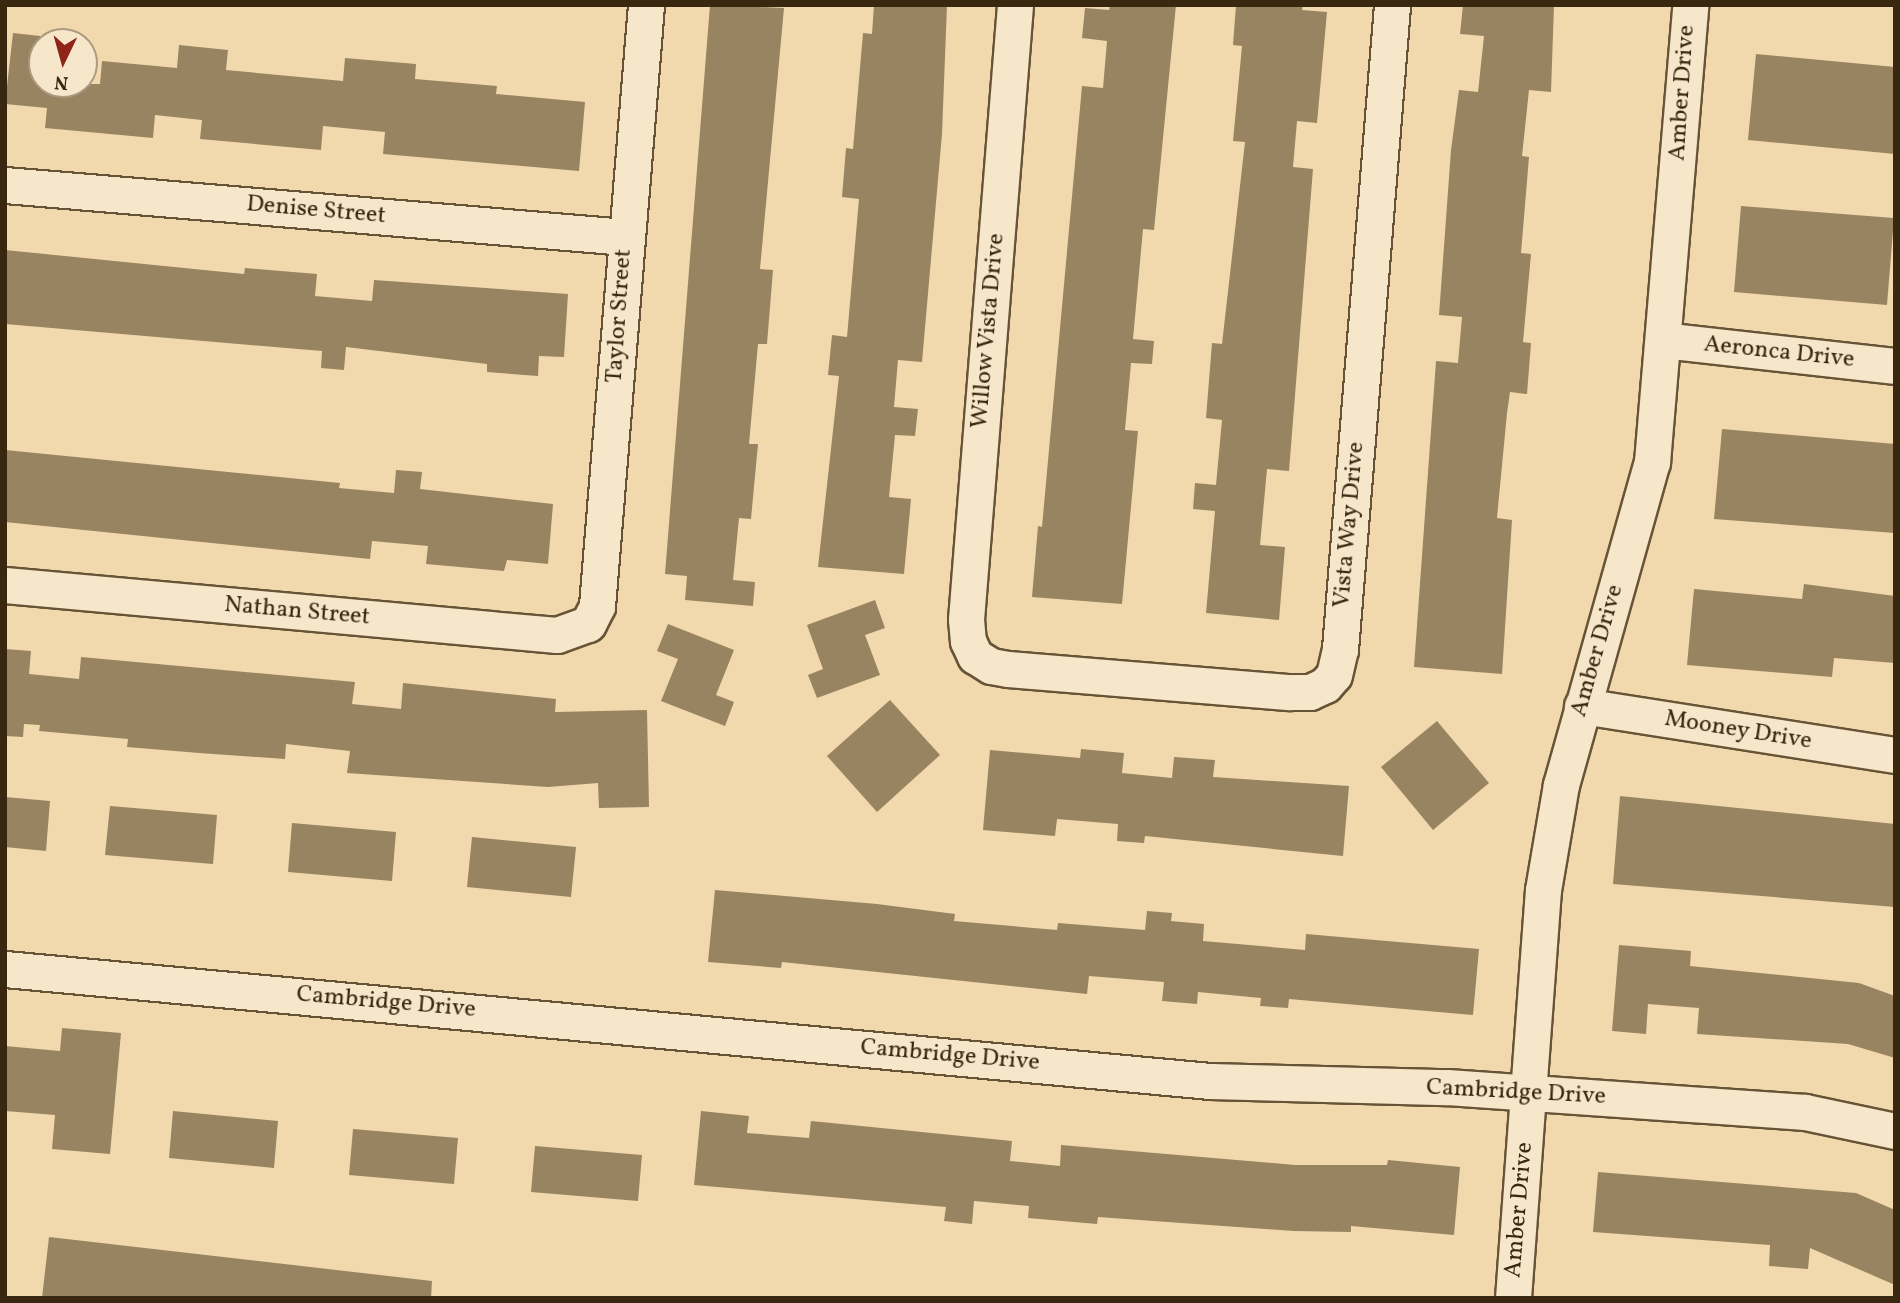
<!DOCTYPE html>
<style>
body{margin:0}
#map{position:relative;width:1900px;height:1303px;overflow:hidden;background:#f1d9ad;font-family:Vollkorn,serif}
div>[style]{position:absolute}
.building>*{inset:0;background:#998461}
.roads{filter:drop-shadow(2px 0 #675436) drop-shadow(-2px 0 #675436) drop-shadow(0 2px #675436) drop-shadow(0 -2px #675436)}
.minor>*{height:35px;margin:-17.5px;padding:0 17.5px;transform-origin:17.5px;border-radius:17.5px;background:#f6e6ca}
span{translate:-50% -50%;white-space:nowrap;text-align:center;line-height:1.15;-webkit-text-stroke:7px #f6e6ca;paint-order:stroke}
.street-label{font-size:24px;color:#39270f}
.frame{position:absolute;inset:0;border:7px solid #39270f;pointer-events:none}
.north{position:absolute;left:28px;top:28px;width:70px;height:70px;box-sizing:border-box;background:#f6e6ca;border:2px solid #aa9a7f;border-radius:50%;rotate:185deg;font-size:19px;font-weight:700;line-height:28px;text-align:center;color:#39270f}
.north::after{content:'';display:block;margin:auto;width:24px;height:32px;background:#8f2418;clip-path:polygon(50% 0,100% 100%,50% 72%,0 100%)}
</style>
<div id="map">
<div class="building">
<i style="clip-path:polygon(710px 5px,784px 8px,760px 269px,773px 270px,767px 344px,758px 344px,749px 444px,758px 444px,751px 519px,739px 518px,733px 580px,755px 582px,753px 606px,685px 600px,687px 576px,665px 574px)"></i>
<i style="clip-path:polygon(874px 5px,947px 5px,942px 134px,922px 362px,898px 360px,894px 407px,918px 409px,915px 436px,895px 435px,889px 497px,911px 499px,904px 574px,818px 567px,839px 376px,828px 375px,832px 335px,847px 337px,859px 199px,842px 197px,846px 148px,853px 149px,863px 33px,872px 34px)"></i>
<i style="clip-path:polygon(1110px 5px,1176px 5px,1154px 230px,1143px 229px,1133px 339px,1154px 341px,1152px 364px,1131px 363px,1125px 430px,1138px 431px,1122px 604px,1032px 597px,1038px 526px,1042px 527px,1082px 86px,1103px 88px,1107px 41px,1082px 38px,1085px 8px,1109px 10px)"></i>
<i style="clip-path:polygon(1236px 5px,1303px 5px,1302px 10px,1327px 12px,1317px 123px,1297px 121px,1293px 167px,1313px 169px,1289px 471px,1267px 469px,1260px 545px,1285px 547px,1279px 620px,1206px 613px,1215px 511px,1193px 509px,1195px 483px,1216px 485px,1222px 420px,1206px 418px,1212px 343px,1222px 344px,1245px 142px,1233px 141px,1242px 46px,1233px 45px)"></i>
<i style="clip-path:polygon(1463px 5px,1554px 5px,1551px 92px,1529px 90px,1522px 156px,1529px 157px,1521px 253px,1531px 254px,1523px 342px,1531px 343px,1527px 394px,1510px 392px,1507px 413px,1497px 518px,1512px 520px,1502px 674px,1414px 667px,1436px 361px,1458px 363px,1462px 317px,1439px 315px,1451px 150px,1459px 90px,1478px 92px,1484px 36px,1460px 34px)"></i>
<i style="clip-path:polygon(13px 33px,40px 36px,42px 84px,100px 84px,102px 61px,177px 68px,179px 45px,228px 50px,226px 70px,343px 81px,345px 58px,416px 64px,415px 79px,497px 86px,496px 94px,585px 102px,579px 171px,383px 154px,385px 132px,323px 126px,321px 150px,200px 139px,202px 120px,155px 115px,153px 138px,45px 128px,47px 108px,5px 104px)"></i>
<i style="clip-path:polygon(1756px 54px,1895px 67px,1895px 154px,1748px 140px)"></i>
<i style="clip-path:polygon(1741px 206px,1894px 218px,1887px 305px,1734px 292px)"></i>
<i style="clip-path:polygon(5px 250px,244px 274px,245px 268px,317px 274px,315px 296px,372px 301px,374px 280px,568px 294px,564px 357px,539px 356px,538px 376px,487px 372px,487px 364px,346px 347px,344px 370px,321px 368px,322px 351px,5px 324px)"></i>
<i style="clip-path:polygon(1722px 429px,1895px 444px,1895px 533px,1714px 519px)"></i>
<i style="clip-path:polygon(5px 450px,340px 483px,339px 488px,394px 493px,396px 470px,422px 472px,420px 489px,553px 504px,548px 564px,507px 560px,504px 571px,426px 564px,428px 546px,372px 541px,370px 559px,5px 522px)"></i>
<i style="clip-path:polygon(1804px 584px,1895px 596px,1895px 663px,1834px 658px,1832px 677px,1687px 665px,1694px 589px,1802px 599px)"></i>
<i style="clip-path:polygon(875px 600px,885px 628px,865px 635px,880px 675px,817px 698px,808px 675px,823px 669px,807px 625px)"></i>
<i style="clip-path:polygon(668px 624px,734px 650px,716px 695px,734px 702px,725px 726px,661px 701px,678px 659px,657px 651px)"></i>
<i style="clip-path:polygon(5px 649px,31px 651px,29px 674px,79px 679px,81px 657px,355px 682px,352px 704px,401px 709px,403px 683px,556px 699px,555px 712px,647px 710px,649px 807px,599px 808px,598px 783px,548px 787px,347px 773px,350px 751px,286px 744px,285px 759px,199px 753px,127px 747px,128px 739px,39px 731px,40px 725px,24px 724px,23px 737px,5px 736px)"></i>
<i style="clip-path:polygon(890px 700px,940px 755px,877px 812px,827px 756px)"></i>
<i style="clip-path:polygon(1437px 721px,1489px 783px,1433px 830px,1381px 767px)"></i>
<i style="clip-path:polygon(1081px 749px,1124px 753px,1122px 773px,1172px 778px,1174px 757px,1215px 760px,1213px 777px,1349px 786px,1343px 856px,1145px 836px,1144px 843px,1117px 841px,1118px 824px,1057px 819px,1055px 836px,983px 830px,990px 750px,1080px 758px)"></i>
<i style="clip-path:polygon(1620px 796px,1895px 824px,1895px 907px,1613px 884px)"></i>
<i style="clip-path:polygon(5px 797px,50px 801px,46px 851px,5px 847px)"></i>
<i style="clip-path:polygon(110px 806px,217px 815px,213px 864px,105px 855px)"></i>
<i style="clip-path:polygon(292px 823px,396px 832px,392px 881px,288px 872px)"></i>
<i style="clip-path:polygon(472px 837px,576px 847px,571px 897px,467px 887px)"></i>
<i style="clip-path:polygon(715px 890px,877px 904px,955px 914px,954px 921px,1057px 930px,1058px 923px,1145px 930px,1147px 911px,1172px 913px,1171px 921px,1204px 924px,1203px 941px,1305px 950px,1306px 934px,1479px 949px,1473px 1015px,1289px 999px,1288px 1008px,1260px 1006px,1261px 998px,1198px 992px,1197px 1004px,1162px 1001px,1164px 982px,1089px 976px,1087px 994px,782px 962px,781px 968px,708px 962px)"></i>
<i style="clip-path:polygon(1619px 945px,1691px 951px,1690px 966px,1859px 983px,1895px 996px,1895px 1058px,1848px 1044px,1697px 1034px,1699px 1008px,1648px 1004px,1646px 1034px,1612px 1031px)"></i>
<i style="clip-path:polygon(62px 1028px,121px 1033px,110px 1154px,52px 1149px,55px 1115px,5px 1111px,5px 1046px,60px 1051px)"></i>
<i style="clip-path:polygon(173px 1111px,278px 1121px,274px 1168px,169px 1158px)"></i>
<i style="clip-path:polygon(701px 1111px,749px 1116px,747px 1133px,809px 1138px,811px 1121px,1012px 1141px,1010px 1161px,1060px 1166px,1061px 1145px,1295px 1165px,1387px 1165px,1388px 1160px,1460px 1167px,1454px 1235px,1351px 1226px,1351px 1232px,1294px 1231px,1098px 1217px,1097px 1224px,1028px 1218px,1029px 1206px,974px 1201px,972px 1224px,944px 1221px,946px 1207px,694px 1185px)"></i>
<i style="clip-path:polygon(353px 1129px,458px 1138px,454px 1184px,349px 1175px)"></i>
<i style="clip-path:polygon(535px 1146px,642px 1155px,638px 1201px,531px 1192px)"></i>
<i style="clip-path:polygon(1598px 1172px,1856px 1193px,1895px 1210px,1895px 1285px,1810px 1248px,1808px 1269px,1769px 1266px,1770px 1245px,1593px 1232px)"></i>
<i style="clip-path:polygon(49px 1237px,432px 1281px,431px 1298px,42px 1298px)"></i>
</div>
<div class="roads">
<div class="minor">
<i style="left:1015px;top:5px;width:616px;rotate:94.56deg"></i>
<i style="left:966px;top:619px;width:22px;rotate:85deg"></i>
<i style="left:968px;top:641px;width:17px;rotate:65deg"></i>
<i style="left:975px;top:656px;width:19px;rotate:32deg"></i>
<i style="left:991px;top:666px;width:17px;rotate:10deg"></i>
<i style="left:1008px;top:669px;width:283px;rotate:4.7deg"></i>
<i style="left:1290px;top:692px;width:20px"></i>
<i style="left:1310px;top:692px;width:17px;rotate:-25deg"></i>
<i style="left:1325px;top:685px;width:13px;rotate:-48deg"></i>
<i style="left:1334px;top:675px;width:27px;rotate:-77deg"></i>
<i style="left:1340px;top:649px;width:646px;rotate:-85.38deg"></i>
<i style="left:5px;top:185px;width:623px;rotate:4.79deg"></i>
<i style="left:1663px;top:340px;width:233px;rotate:6.4deg"></i>
<i style="left:5px;top:585px;width:554px;rotate:5.18deg"></i>
<i style="left:557px;top:635px;width:33px;rotate:-20deg"></i>
<i style="left:588px;top:624px;width:20px;rotate:-63deg"></i>
<i style="left:597px;top:606px;width:603px;rotate:-85.34deg"></i>
<i style="left:1582px;top:706px;width:317px;rotate:8.9deg"></i>
<i style="left:5px;top:969px;width:1210px;rotate:5.31deg"></i>
<i style="left:1210px;top:1081px;width:237px;rotate:1.5deg"></i>
<i style="left:1447px;top:1087px;width:359px;rotate:4deg"></i>
<i style="left:1805px;top:1112px;width:92px;rotate:11.9deg"></i>
<i style="left:1513px;top:1298px;width:409px;rotate:-85.8deg"></i>
<i style="left:1543px;top:890px;width:107px;rotate:-80.3deg"></i>
<i style="left:1561px;top:785px;width:336px;rotate:-74.3deg"></i>
<i style="left:1652px;top:462px;width:459px;rotate:-85.2deg"></i>
</div>
</div>
<div class="street-label">
<span style="left:1683px;top:93px;rotate:-86deg">Amber Drive</span>
<span style="left:316px;top:211px;rotate:5deg">Denise Street</span>
<span style="left:620px;top:316px;rotate:-86deg">Taylor Street</span>
<span style="left:989px;top:331px;rotate:-85deg">Willow Vista Drive</span>
<span style="left:1779px;top:353px;rotate:6deg">Aeronca Drive</span>
<span style="left:1350px;top:525px;rotate:-85deg">Vista Way Drive</span>
<span style="left:297px;top:612px;rotate:5deg">Nathan Street</span>
<span style="left:1598px;top:651px;rotate:-74deg">Amber Drive</span>
<span style="left:1738px;top:731px;rotate:9deg">Mooney Drive</span>
<span style="left:386px;top:1003px;rotate:5deg">Cambridge Drive</span>
<span style="left:950px;top:1056px;rotate:5deg">Cambridge Drive</span>
<span style="left:1516px;top:1093px;rotate:3deg">Cambridge Drive</span>
<span style="left:1520px;top:1210px;rotate:-85deg">Amber Drive</span>
</div>
<div class="frame"></div>
<div class="north">N</div>
</div>
